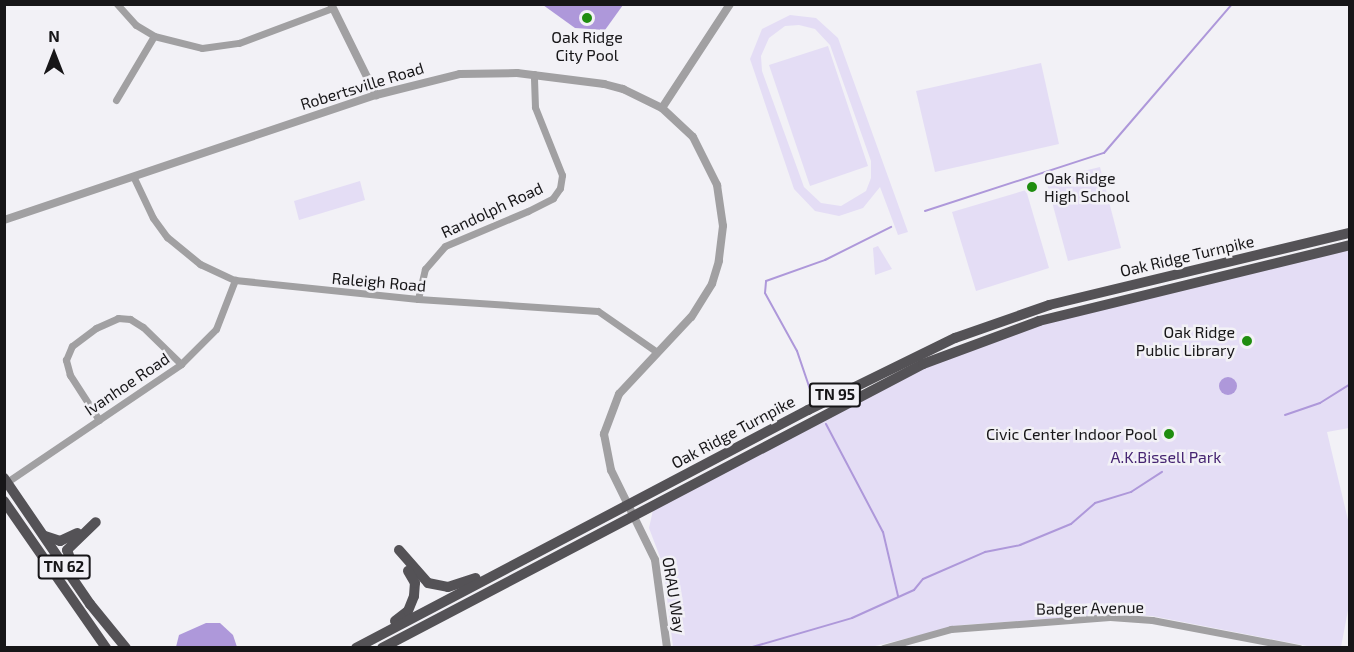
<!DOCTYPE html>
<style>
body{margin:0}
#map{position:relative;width:1354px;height:652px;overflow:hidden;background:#f2f1f6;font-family:"Exo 2",sans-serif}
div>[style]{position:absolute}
.green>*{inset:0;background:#e4ddf5}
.water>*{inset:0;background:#ae98da}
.round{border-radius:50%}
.stream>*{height:2px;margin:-1px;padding:0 1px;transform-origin:1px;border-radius:1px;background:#ae98da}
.minor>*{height:7px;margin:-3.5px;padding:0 3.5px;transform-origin:3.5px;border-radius:3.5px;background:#a1a0a2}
.tertiary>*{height:8px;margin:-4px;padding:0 4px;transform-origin:4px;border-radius:4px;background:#a1a0a2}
.trunk>*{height:10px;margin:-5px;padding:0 5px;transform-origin:5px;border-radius:5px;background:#545256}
.dots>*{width:16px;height:16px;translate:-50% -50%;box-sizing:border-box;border:3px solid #f2f1f6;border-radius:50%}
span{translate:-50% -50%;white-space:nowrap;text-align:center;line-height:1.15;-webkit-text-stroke:5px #f2f1f6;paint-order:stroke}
.shield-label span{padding:2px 4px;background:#f2f1f6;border:2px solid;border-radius:4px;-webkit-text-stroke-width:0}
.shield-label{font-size:15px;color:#171618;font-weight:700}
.poi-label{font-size:16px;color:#171618}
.left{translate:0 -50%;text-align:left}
.right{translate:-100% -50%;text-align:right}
.street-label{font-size:16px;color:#171618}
.park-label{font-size:16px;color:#462572}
.frame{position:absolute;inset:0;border:6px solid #171618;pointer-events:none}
.north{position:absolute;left:24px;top:24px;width:60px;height:60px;-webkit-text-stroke:4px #f2f1f6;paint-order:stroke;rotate:0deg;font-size:16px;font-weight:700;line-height:24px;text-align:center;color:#171618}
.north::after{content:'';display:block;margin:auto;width:21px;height:27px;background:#171618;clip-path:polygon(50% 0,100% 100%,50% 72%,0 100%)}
</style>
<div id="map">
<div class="green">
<i style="clip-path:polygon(evenodd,790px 15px,816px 18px,838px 38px,908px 232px,898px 235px,880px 187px,863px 208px,839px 216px,815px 211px,794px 189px,750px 59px,762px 29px,790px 15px,799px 25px,815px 29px,830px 45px,871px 161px,871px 178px,866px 191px,841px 206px,821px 203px,804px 187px,762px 71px,761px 56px,769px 38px,785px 26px,799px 25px)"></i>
<i style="clip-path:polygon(828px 46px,868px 166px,810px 186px,769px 65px)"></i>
<i style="clip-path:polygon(1041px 63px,1059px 144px,935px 172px,916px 91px)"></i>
<i style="clip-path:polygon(1100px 167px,1121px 248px,1068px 261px,1046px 180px)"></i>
<i style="clip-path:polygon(360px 181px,365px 200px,299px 220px,294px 201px)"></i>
<i style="clip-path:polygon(1026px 190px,1049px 268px,976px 291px,952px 212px)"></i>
<i style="clip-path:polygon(878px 246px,892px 269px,875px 275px,873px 248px)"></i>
<i style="clip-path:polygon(1349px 250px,1349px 428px,1327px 432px,1349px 524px,1349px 605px,1341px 647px,1312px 647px,1152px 616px,1117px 614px,962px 625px,871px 647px,673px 647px,663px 565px,649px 528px,653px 510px,928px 366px,997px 338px,1069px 317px)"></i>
</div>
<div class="water">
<i style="clip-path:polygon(543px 5px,623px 5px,605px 30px,575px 28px)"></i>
<i class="round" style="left:1219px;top:377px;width:18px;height:18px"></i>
<i style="clip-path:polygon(206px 623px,220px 623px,233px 635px,237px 647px,176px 647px,179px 635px)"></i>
</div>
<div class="stream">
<i style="left:925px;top:211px;width:188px;rotate:-18deg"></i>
<i style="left:1104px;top:153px;width:196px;rotate:-49.3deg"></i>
<i style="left:813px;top:398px;width:50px;rotate:-108.8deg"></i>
<i style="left:797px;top:351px;width:66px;rotate:-118.9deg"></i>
<i style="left:765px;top:293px;width:12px;rotate:-85deg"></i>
<i style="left:766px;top:281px;width:63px;rotate:-19.6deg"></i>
<i style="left:825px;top:260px;width:74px;rotate:-26.6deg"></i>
<i style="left:1285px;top:415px;width:37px;rotate:-19deg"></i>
<i style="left:1320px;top:403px;width:36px;rotate:-32deg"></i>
<i style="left:826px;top:424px;width:122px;rotate:62.2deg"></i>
<i style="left:883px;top:532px;width:66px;rotate:76.8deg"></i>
<i style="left:749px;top:648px;width:107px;rotate:-16.2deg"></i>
<i style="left:852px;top:618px;width:68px;rotate:-24.3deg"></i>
<i style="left:914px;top:590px;width:14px;rotate:-51deg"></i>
<i style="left:923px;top:579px;width:68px;rotate:-23.5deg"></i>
<i style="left:985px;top:552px;width:36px;rotate:-11deg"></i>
<i style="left:1020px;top:545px;width:55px;rotate:-22.4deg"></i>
<i style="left:1071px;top:524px;width:32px;rotate:-41deg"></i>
<i style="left:1095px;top:503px;width:38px;rotate:-17deg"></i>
<i style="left:1131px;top:492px;width:37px;rotate:-33deg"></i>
</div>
<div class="minor">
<i style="left:117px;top:4px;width:28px;rotate:48deg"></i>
<i style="left:136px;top:25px;width:21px;rotate:31deg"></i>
<i style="left:154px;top:36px;width:49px;rotate:14deg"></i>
<i style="left:202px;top:48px;width:37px;rotate:-8deg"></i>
<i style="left:239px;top:43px;width:99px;rotate:-20.6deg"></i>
<i style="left:116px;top:100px;width:74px;rotate:-59.3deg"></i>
<i style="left:134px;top:178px;width:44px;rotate:64.6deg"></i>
<i style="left:153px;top:218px;width:24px;rotate:54deg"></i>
<i style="left:167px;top:237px;width:43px;rotate:39.3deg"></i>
<i style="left:200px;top:264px;width:38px;rotate:25deg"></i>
<i style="left:235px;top:280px;width:184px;rotate:5.9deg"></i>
<i style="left:418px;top:299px;width:180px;rotate:3.8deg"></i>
<i style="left:598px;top:311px;width:72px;rotate:34.8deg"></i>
<i style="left:418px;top:299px;width:31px;rotate:-77deg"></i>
<i style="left:425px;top:269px;width:30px;rotate:-49deg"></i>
<i style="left:445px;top:246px;width:90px;rotate:-22.9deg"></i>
<i style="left:528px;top:211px;width:28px;rotate:-27deg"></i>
<i style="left:553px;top:198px;width:12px;rotate:-55deg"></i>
<i style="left:560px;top:188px;width:13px;rotate:-81deg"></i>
<i style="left:562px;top:175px;width:73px;rotate:-111.7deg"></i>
<i style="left:535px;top:107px;width:33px;rotate:-92deg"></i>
<i style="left:99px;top:420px;width:54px;rotate:-122.8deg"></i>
<i style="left:70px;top:375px;width:16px;rotate:-105deg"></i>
<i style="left:66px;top:360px;width:15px;rotate:-67deg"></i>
<i style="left:72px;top:346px;width:30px;rotate:-37deg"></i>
<i style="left:96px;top:328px;width:24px;rotate:-24deg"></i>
<i style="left:118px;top:318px;width:12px;rotate:5deg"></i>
<i style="left:130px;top:319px;width:15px;rotate:32deg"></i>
<i style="left:143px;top:327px;width:53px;rotate:44.2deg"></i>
<i style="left:4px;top:484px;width:214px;rotate:-34.1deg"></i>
<i style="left:181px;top:364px;width:49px;rotate:-45deg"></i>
<i style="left:216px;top:329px;width:53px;rotate:-68.8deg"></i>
<i style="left:883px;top:648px;width:71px;rotate:-15.6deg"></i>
<i style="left:951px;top:629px;width:159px;rotate:-4.3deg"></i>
<i style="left:1110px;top:617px;width:42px;rotate:4.1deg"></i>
<i style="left:1152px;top:620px;width:150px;rotate:10.8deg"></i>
</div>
<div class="tertiary">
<i style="left:331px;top:4px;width:102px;rotate:63.7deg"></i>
<i style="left:662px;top:108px;width:124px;rotate:-56.8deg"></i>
<i style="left:4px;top:220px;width:392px;rotate:-18.6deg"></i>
<i style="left:376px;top:95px;width:87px;rotate:-14deg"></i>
<i style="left:460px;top:74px;width:57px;rotate:-1deg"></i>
<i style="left:517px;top:73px;width:88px;rotate:7.2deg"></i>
<i style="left:604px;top:84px;width:20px;rotate:15deg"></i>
<i style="left:623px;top:89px;width:43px;rotate:26deg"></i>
<i style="left:662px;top:108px;width:42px;rotate:43.1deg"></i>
<i style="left:693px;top:137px;width:54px;rotate:63.4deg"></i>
<i style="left:717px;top:185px;width:41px;rotate:81.7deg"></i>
<i style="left:723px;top:226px;width:35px;rotate:97deg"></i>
<i style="left:719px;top:261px;width:24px;rotate:107deg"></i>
<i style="left:712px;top:284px;width:39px;rotate:122deg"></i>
<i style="left:691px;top:317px;width:105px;rotate:133.1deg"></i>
<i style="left:619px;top:394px;width:43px;rotate:110.6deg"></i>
<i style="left:604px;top:434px;width:37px;rotate:79deg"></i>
<i style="left:611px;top:470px;width:100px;rotate:63.9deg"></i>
<i style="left:655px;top:560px;width:89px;rotate:82.2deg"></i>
</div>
<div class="trunk">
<i style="left:4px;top:478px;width:153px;rotate:55.7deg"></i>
<i style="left:90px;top:604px;width:57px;rotate:50.7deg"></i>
<i style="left:4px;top:501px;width:179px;rotate:55.2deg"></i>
<i style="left:45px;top:536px;width:16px;rotate:18deg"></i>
<i style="left:60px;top:541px;width:19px;rotate:-25deg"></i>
<i style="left:399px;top:550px;width:44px;rotate:48.7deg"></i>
<i style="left:428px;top:583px;width:20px;rotate:11deg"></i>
<i style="left:448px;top:587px;width:29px;rotate:-18deg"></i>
<i style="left:74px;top:570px;width:21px;rotate:-109deg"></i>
<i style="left:67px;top:550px;width:40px;rotate:-44deg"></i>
<i style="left:395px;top:621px;width:16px;rotate:-38deg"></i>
<i style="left:408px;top:611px;width:16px;rotate:-68deg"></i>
<i style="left:414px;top:596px;width:13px;rotate:-86deg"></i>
<i style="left:415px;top:583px;width:14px;rotate:-120deg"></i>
<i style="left:356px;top:648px;width:511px;rotate:-27.77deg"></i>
<i style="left:808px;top:410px;width:164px;rotate:-26.1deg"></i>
<i style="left:955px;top:338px;width:100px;rotate:-19.3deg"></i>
<i style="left:1049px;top:305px;width:309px;rotate:-13.5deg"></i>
<i style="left:382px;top:648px;width:611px;rotate:-27.7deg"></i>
<i style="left:923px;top:364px;width:124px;rotate:-20.3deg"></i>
<i style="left:1039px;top:321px;width:320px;rotate:-13.7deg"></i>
</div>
<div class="dots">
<i style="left:587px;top:18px;background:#1f8d0f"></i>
<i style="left:1032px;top:187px;background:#1f8d0f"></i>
<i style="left:1247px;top:341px;background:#1f8d0f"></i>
<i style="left:1169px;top:434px;background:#1f8d0f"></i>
</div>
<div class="shield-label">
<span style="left:835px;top:395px">TN 95</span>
<span style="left:64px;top:567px">TN 62</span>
</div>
<div class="poi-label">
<span style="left:587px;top:46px">Oak Ridge<br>City Pool</span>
<span class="left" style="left:1044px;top:187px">Oak Ridge<br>High School</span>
<span class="right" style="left:1235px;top:341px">Oak Ridge<br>Public Library</span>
<span class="right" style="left:1157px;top:434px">Civic Center Indoor Pool</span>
</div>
<div class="street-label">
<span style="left:362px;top:86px;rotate:-17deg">Robertsville Road</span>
<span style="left:492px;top:210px;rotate:-25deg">Randolph Road</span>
<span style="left:1187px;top:256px;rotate:-13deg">Oak Ridge Turnpike</span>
<span style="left:379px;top:282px;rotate:5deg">Raleigh Road</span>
<span style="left:127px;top:384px;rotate:-34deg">Ivanhoe Road</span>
<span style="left:733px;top:432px;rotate:-28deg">Oak Ridge Turnpike</span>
<span style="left:674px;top:595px;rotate:81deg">ORAU Way</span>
<span style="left:1090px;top:608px;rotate:-1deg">Badger Avenue</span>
</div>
<div class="park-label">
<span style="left:1166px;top:457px">A.K.Bissell Park</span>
</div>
<div class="frame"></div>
<div class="north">N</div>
</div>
